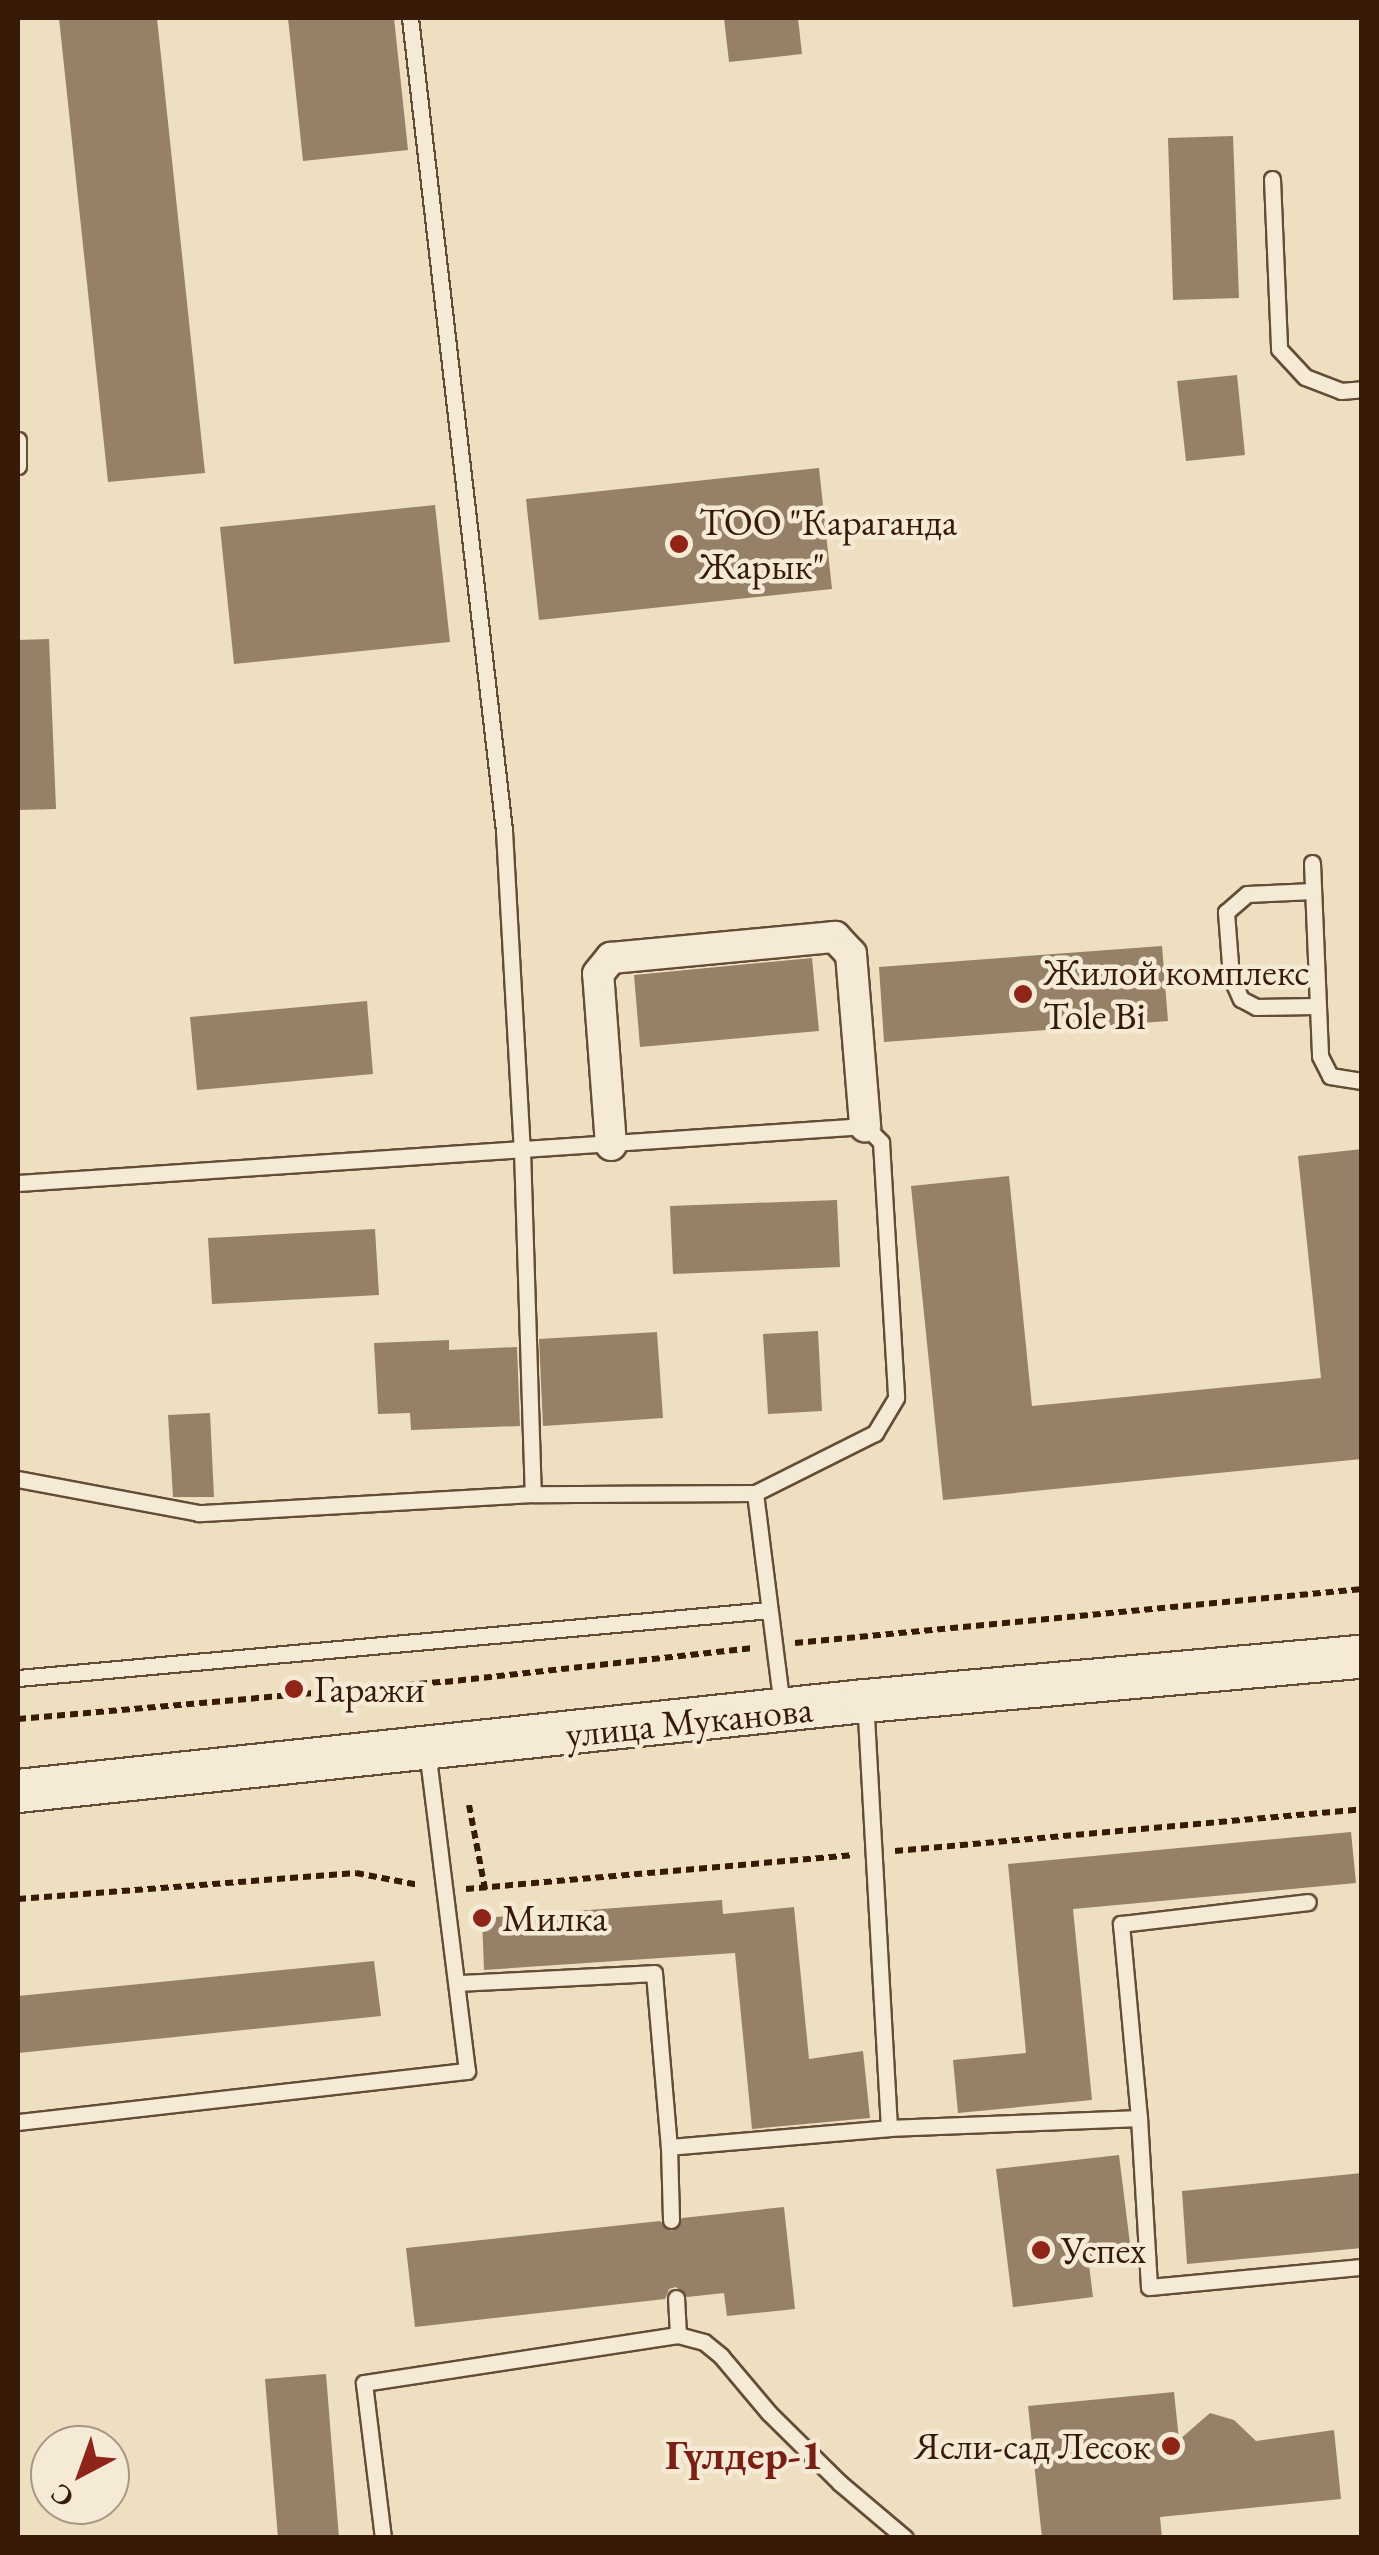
<!DOCTYPE html>
<meta charset="utf-8">
<style>
body{margin:0}
#map{position:relative;width:1379px;height:2555px;overflow:hidden;background:#eedfc0;font-family:"EB Garamond",serif}
div>[style]{position:absolute}
.building>*{inset:0;background:#968168}
.path>*{height:6px;margin-top:-3px;transform-origin:0;background:repeating-linear-gradient(90deg,#371b08 0 8px,transparent 0 13px)}
.roads{filter:drop-shadow(2px 0 #654c36) drop-shadow(-2px 0 #654c36) drop-shadow(0 2px #654c36) drop-shadow(0 -2px #654c36)}
.lane>*{height:15px;margin:-7.5px;padding:0 7.5px;transform-origin:7.5px;border-radius:7.5px;background:#f4ead6}
.street>*{height:30px;margin:-15px;padding:0 15px;transform-origin:15px;border-radius:15px;background:#f4ead6}
.secondary>*{height:42px;margin:-21px;padding:0 21px;transform-origin:21px;border-radius:21px;background:#f4ead6}
.dots>*{width:28px;height:28px;translate:-50% -50%;box-sizing:border-box;border:5px solid #f4ead6;border-radius:50%}
span{translate:-50% -50%;white-space:nowrap;text-align:center;line-height:1.15;-webkit-text-stroke:9px #f4ead6;paint-order:stroke}
.poi-label{font-size:38px;color:#371b08}
.left{translate:0 -50%;text-align:left}
.right{translate:-100% -50%;text-align:right}
.street-label{font-size:38px;color:#371b08}
.quarter-label{font-size:42px;color:#7a1f14;font-weight:700}
.frame{position:absolute;inset:0;border:20px solid #371b08;pointer-events:none}
.north{position:absolute;left:30px;top:2425px;width:100px;height:100px;box-sizing:border-box;background:#f4ead6;border:2px solid #a89784;border-radius:50%;rotate:221deg;font-size:28px;font-weight:700;line-height:40px;text-align:center;color:#371b08}
.north::after{content:'';display:block;margin:auto;width:35px;height:45px;background:#8f2418;clip-path:polygon(50% 0,100% 100%,50% 72%,0 100%)}
</style>
<div id="map">
<div class="building">
<i style="clip-path:polygon(59px 18px,157px 18px,205px 473px,108px 482px)"></i>
<i style="clip-path:polygon(288px 18px,394px 18px,408px 150px,303px 161px)"></i>
<i style="clip-path:polygon(724px 18px,798px 18px,802px 54px,729px 62px)"></i>
<i style="clip-path:polygon(1233px 136px,1239px 298px,1173px 300px,1168px 138px)"></i>
<i style="clip-path:polygon(1237px 375px,1245px 455px,1186px 461px,1177px 381px)"></i>
<i style="clip-path:polygon(819px 468px,832px 589px,539px 620px,526px 499px)"></i>
<i style="clip-path:polygon(435px 505px,450px 642px,234px 664px,220px 527px)"></i>
<i style="clip-path:polygon(49px 639px,56px 809px,18px 810px,18px 640px)"></i>
<i style="clip-path:polygon(1162px 946px,1168px 1021px,884px 1042px,879px 967px)"></i>
<i style="clip-path:polygon(812px 958px,819px 1031px,640px 1047px,634px 975px)"></i>
<i style="clip-path:polygon(367px 1001px,373px 1074px,197px 1090px,190px 1017px)"></i>
<i style="clip-path:polygon(1362px 1149px,1362px 1459px,943px 1500px,911px 1186px,1009px 1176px,1032px 1406px,1321px 1378px,1298px 1156px)"></i>
<i style="clip-path:polygon(837px 1200px,840px 1267px,673px 1274px,670px 1206px)"></i>
<i style="clip-path:polygon(375px 1229px,379px 1295px,212px 1304px,208px 1238px)"></i>
<i style="clip-path:polygon(818px 1331px,822px 1411px,768px 1414px,763px 1334px)"></i>
<i style="clip-path:polygon(657px 1332px,663px 1418px,543px 1426px,539px 1339px)"></i>
<i style="clip-path:polygon(449px 1340px,449px 1350px,517px 1347px,520px 1426px,411px 1430px,410px 1413px,378px 1414px,374px 1343px)"></i>
<i style="clip-path:polygon(210px 1413px,214px 1497px,173px 1497px,168px 1415px)"></i>
<i style="clip-path:polygon(1351px 1832px,1356px 1883px,1073px 1909px,1092px 2100px,958px 2113px,953px 2060px,1026px 2053px,1008px 1864px)"></i>
<i style="clip-path:polygon(722px 1900px,723px 1914px,794px 1907px,809px 2059px,863px 2051px,870px 2118px,752px 2129px,735px 1953px,484px 1970px,482px 1918px)"></i>
<i style="clip-path:polygon(374px 1961px,381px 2016px,18px 2053px,18px 1996px)"></i>
<i style="clip-path:polygon(1119px 2155px,1131px 2252px,1088px 2257px,1093px 2297px,1013px 2307px,996px 2169px)"></i>
<i style="clip-path:polygon(1362px 2173px,1362px 2248px,1187px 2264px,1182px 2191px)"></i>
<i style="clip-path:polygon(784px 2207px,795px 2309px,727px 2316px,724px 2293px,687px 2297px,676px 2287px,669px 2289px,665px 2299px,415px 2327px,406px 2248px,660px 2221px,672px 2231px,682px 2218px)"></i>
<i style="clip-path:polygon(326px 2374px,339px 2538px,278px 2538px,265px 2379px)"></i>
<i style="clip-path:polygon(1174px 2392px,1179px 2440px,1210px 2413px,1234px 2420px,1256px 2441px,1334px 2430px,1341px 2499px,1160px 2517px,1162px 2538px,1042px 2538px,1028px 2406px)"></i>
</div>
<div class="path">
<i style="left:795px;top:1643px;width:570px;rotate:-5.44deg"></i>
<i style="left:18px;top:1719px;width:429px;rotate:-5deg"></i>
<i style="left:445px;top:1682px;width:310px;rotate:-6.3deg"></i>
<i style="left:469px;top:1805px;width:86px;rotate:79.2deg"></i>
<i style="left:895px;top:1851px;width:469px;rotate:-5.1deg"></i>
<i style="left:466px;top:1889px;width:387px;rotate:-5deg"></i>
<i style="left:18px;top:1899px;width:339px;rotate:-4.4deg"></i>
<i style="left:356px;top:1873px;width:64px;rotate:10.8deg"></i>
</div>
<div class="roads">
<div class="lane">
<i style="left:410px;top:18px;width:818px;rotate:83.4deg"></i>
<i style="left:504px;top:831px;width:320px;rotate:86.8deg"></i>
<i style="left:522px;top:1150px;width:344px;rotate:88.2deg"></i>
<i style="left:1272px;top:179px;width:170px;rotate:87.6deg"></i>
<i style="left:1279px;top:349px;width:38px;rotate:47deg"></i>
<i style="left:1305px;top:377px;width:39px;rotate:21deg"></i>
<i style="left:1341px;top:391px;width:21px;rotate:-5deg"></i>
<i style="left:18px;top:440px;width:26px;rotate:90deg"></i>
<i style="left:1312px;top:863px;width:193px;rotate:87.6deg"></i>
<i style="left:1320px;top:1056px;width:22px;rotate:63deg"></i>
<i style="left:1330px;top:1076px;width:32px;rotate:9deg"></i>
<i style="left:1313px;top:891px;width:66px;rotate:177.4deg"></i>
<i style="left:1247px;top:894px;width:28px;rotate:139deg"></i>
<i style="left:1226px;top:912px;width:65px;rotate:85.6deg"></i>
<i style="left:1231px;top:977px;width:24px;rotate:66deg"></i>
<i style="left:1241px;top:999px;width:17px;rotate:28deg"></i>
<i style="left:1256px;top:1007px;width:59px;rotate:-1deg"></i>
<i style="left:18px;top:1183px;width:849px;rotate:-3.85deg"></i>
<i style="left:865px;top:1126px;width:23px;rotate:45deg"></i>
<i style="left:881px;top:1142px;width:256px;rotate:86.6deg"></i>
<i style="left:896px;top:1398px;width:41px;rotate:121deg"></i>
<i style="left:875px;top:1433px;width:134px;rotate:153.4deg"></i>
<i style="left:755px;top:1493px;width:222px;rotate:179.7deg"></i>
<i style="left:533px;top:1494px;width:335px;rotate:176.7deg"></i>
<i style="left:199px;top:1513px;width:184px;rotate:-169.4deg"></i>
<i style="left:755px;top:1493px;width:216px;rotate:82.8deg"></i>
<i style="left:18px;top:1678px;width:754px;rotate:-5.17deg"></i>
<i style="left:459px;top:1983px;width:195px;rotate:-2.9deg"></i>
<i style="left:654px;top:1973px;width:175px;rotate:85.1deg"></i>
<i style="left:669px;top:2147px;width:221px;rotate:-4.9deg"></i>
<i style="left:889px;top:2128px;width:424px;rotate:-93.2deg"></i>
<i style="left:1139px;top:2118px;width:169px;rotate:86.6deg"></i>
<i style="left:1149px;top:2287px;width:214px;rotate:-5.4deg"></i>
<i style="left:18px;top:2122px;width:452px;rotate:-6.5deg"></i>
<i style="left:467px;top:2071px;width:323px;rotate:-97.1deg"></i>
<i style="left:889px;top:2128px;width:250px;rotate:-2.3deg"></i>
<i style="left:1139px;top:2118px;width:195px;rotate:-95.3deg"></i>
<i style="left:1121px;top:1924px;width:188px;rotate:-6.7deg"></i>
<i style="left:669px;top:2147px;width:73px;rotate:88.4deg"></i>
<i style="left:678px;top:2335px;width:27px;rotate:15deg"></i>
<i style="left:704px;top:2342px;width:22px;rotate:39deg"></i>
<i style="left:721px;top:2356px;width:75px;rotate:49.9deg"></i>
<i style="left:769px;top:2413px;width:100px;rotate:44.6deg"></i>
<i style="left:840px;top:2483px;width:85px;rotate:40.2deg"></i>
<i style="left:383px;top:2538px;width:156px;rotate:-97deg"></i>
<i style="left:364px;top:2383px;width:318px;rotate:-8.7deg"></i>
<i style="left:678px;top:2335px;width:37px;rotate:-93deg"></i>
</div>
<div class="street">
<i style="left:611px;top:1145px;width:171px;rotate:-94.3deg"></i>
<i style="left:598px;top:974px;width:21px;rotate:-51deg"></i>
<i style="left:611px;top:958px;width:225px;rotate:-5.4deg"></i>
<i style="left:835px;top:937px;width:23px;rotate:47deg"></i>
<i style="left:851px;top:954px;width:173px;rotate:85.3deg"></i>
</div>
<div class="secondary">
<i style="left:18px;top:1791px;width:852px;rotate:-6.07deg"></i>
<i style="left:865px;top:1701px;width:499px;rotate:-5.1deg"></i>
</div>
</div>
<div class="dots">
<i style="left:679px;top:544px;background:#8f2418"></i>
<i style="left:1023px;top:994px;background:#8f2418"></i>
<i style="left:294px;top:1689px;background:#8f2418"></i>
<i style="left:482px;top:1918px;background:#8f2418"></i>
<i style="left:1041px;top:2250px;background:#8f2418"></i>
<i style="left:1171px;top:2446px;background:#8f2418"></i>
</div>
<div class="poi-label">
<span class="left" style="left:699px;top:544px">ТОО "Караганда<br>Жарык"</span>
<span class="left" style="left:1043px;top:994px">Жилой комплекс<br>Tole Bi</span>
<span class="left" style="left:314px;top:1689px">Гаражи</span>
<span class="left" style="left:502px;top:1918px">Милка</span>
<span class="left" style="left:1061px;top:2250px">Успех</span>
<span class="right" style="left:1151px;top:2446px">Ясли-сад Лесок</span>
</div>
<div class="street-label">
<span style="left:689px;top:1721px;rotate:-6deg">улица Муканова</span>
</div>
<div class="quarter-label">
<span style="left:744px;top:2455px">Гүлдер-1</span>
</div>
<div class="frame"></div>
<div class="north">С</div>
</div>
